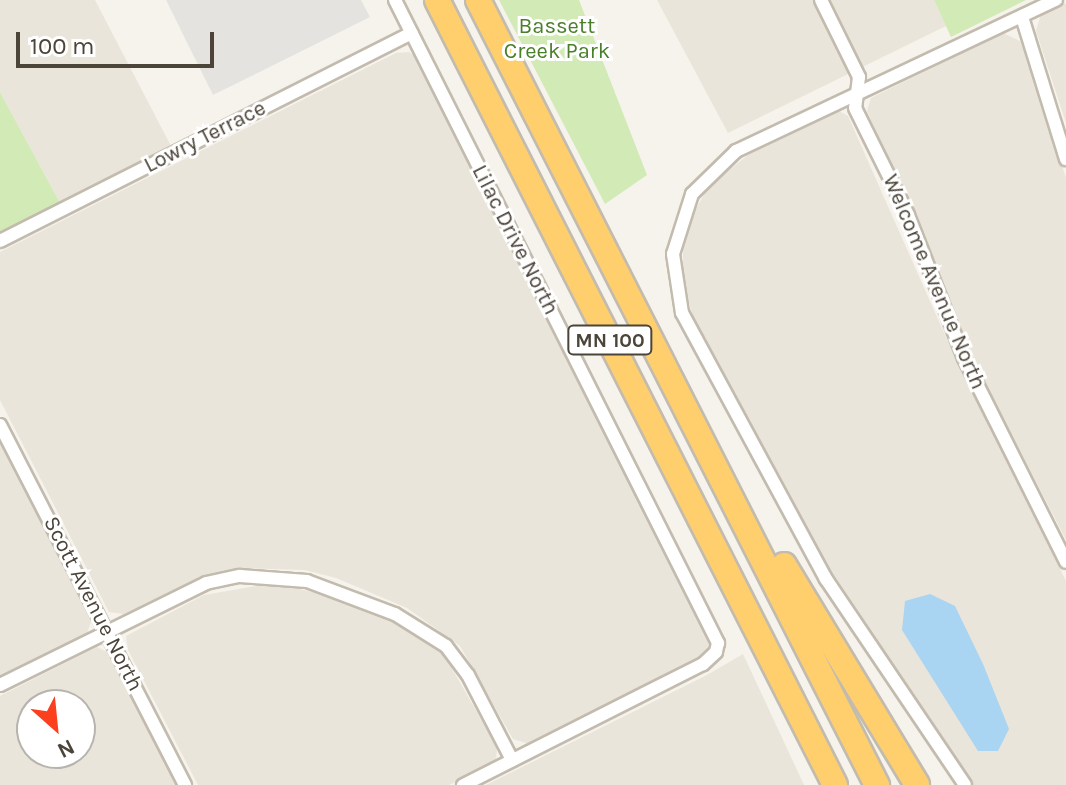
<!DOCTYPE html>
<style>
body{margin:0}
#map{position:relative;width:1066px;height:785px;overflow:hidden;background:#f6f3ec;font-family:Karla,sans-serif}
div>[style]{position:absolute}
.residential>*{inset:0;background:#eae5da}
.green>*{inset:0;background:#d2eab5}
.parking>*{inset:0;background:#e5e3e0}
.water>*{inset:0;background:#a9d4f2}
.roads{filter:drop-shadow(2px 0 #c2bbae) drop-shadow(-2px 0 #c2bbae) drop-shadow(0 2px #c2bbae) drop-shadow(0 -2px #c2bbae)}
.minor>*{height:12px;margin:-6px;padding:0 6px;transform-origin:6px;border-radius:6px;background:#fff}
.motorway>*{height:24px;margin:-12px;padding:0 12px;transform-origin:12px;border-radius:12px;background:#ffcf6e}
span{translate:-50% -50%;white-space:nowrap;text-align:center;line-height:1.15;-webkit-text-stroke:6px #fff;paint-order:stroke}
.shield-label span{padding:2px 6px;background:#fff;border:2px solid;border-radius:6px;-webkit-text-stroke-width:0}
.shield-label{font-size:20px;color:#4b4439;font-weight:700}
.park-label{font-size:22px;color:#4a7f2a}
.street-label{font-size:22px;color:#4b4439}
.north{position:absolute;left:16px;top:689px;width:80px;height:80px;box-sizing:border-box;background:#fff;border:2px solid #b7b4b0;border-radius:50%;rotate:153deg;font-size:22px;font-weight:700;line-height:32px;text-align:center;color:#4b4439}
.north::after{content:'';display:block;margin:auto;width:28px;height:36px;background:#fc3f1d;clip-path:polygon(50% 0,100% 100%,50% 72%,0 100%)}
.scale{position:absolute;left:16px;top:32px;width:198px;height:36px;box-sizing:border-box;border:4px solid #4b4439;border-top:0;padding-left:10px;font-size:24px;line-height:28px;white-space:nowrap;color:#4b4439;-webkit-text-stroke:6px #fff;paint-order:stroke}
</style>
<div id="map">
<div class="residential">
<i style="clip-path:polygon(0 0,95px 0,172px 148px,60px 203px,0 92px)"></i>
<i style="clip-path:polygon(657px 0,934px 0,946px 26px,728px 133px)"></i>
<i style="clip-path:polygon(1066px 3px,1066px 123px,1036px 31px,1041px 14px)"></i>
<i style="clip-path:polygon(1003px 33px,1022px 42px,1066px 178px,1066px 540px,985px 383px,867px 111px,871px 98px)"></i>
<i style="clip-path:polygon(409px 52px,419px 59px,712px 641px,703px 659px,529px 744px,513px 739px,460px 646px,407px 608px,336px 578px,305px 570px,242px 568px,197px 579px,124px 614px,109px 612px,0 400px,0 252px,396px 53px)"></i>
<i style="clip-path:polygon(839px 111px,848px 116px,949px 344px,1066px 581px,1066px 785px,973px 785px,819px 552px,693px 316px,683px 285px,683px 233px,708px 187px,748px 155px)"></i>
<i style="clip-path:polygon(0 436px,92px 619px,87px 633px,0 677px)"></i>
<i style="clip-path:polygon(274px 583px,334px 597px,412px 630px,443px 653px,497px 747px,496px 760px,449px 785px,198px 785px,128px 650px,126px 636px,204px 595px)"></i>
<i style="clip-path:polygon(evenodd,97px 647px,111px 654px,178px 785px,0 785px,0 696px,97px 647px,32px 705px,80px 705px,80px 753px,32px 753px,32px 705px)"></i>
<i style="clip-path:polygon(743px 654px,804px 785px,486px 785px,707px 675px)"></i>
</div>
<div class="green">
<i style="clip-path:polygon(499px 0,579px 0,647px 175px,605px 204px)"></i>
<i style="clip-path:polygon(934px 0,1026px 0,951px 37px)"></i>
<i style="clip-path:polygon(0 92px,60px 203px,0 233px)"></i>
</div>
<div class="parking">
<i style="clip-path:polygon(166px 0,361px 0,370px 17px,213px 95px)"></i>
</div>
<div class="water">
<i style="clip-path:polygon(930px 594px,955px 606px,983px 664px,1009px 729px,998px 751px,978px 751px,902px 630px,905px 601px)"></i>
</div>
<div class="roads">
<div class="minor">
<i style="left:395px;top:0;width:720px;rotate:63.33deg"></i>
<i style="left:718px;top:643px;width:9px;rotate:103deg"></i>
<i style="left:716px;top:652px;width:18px;rotate:137deg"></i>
<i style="left:703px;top:664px;width:269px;rotate:153.2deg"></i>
<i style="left:821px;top:0;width:86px;rotate:63.7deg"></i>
<i style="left:859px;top:77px;width:31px;rotate:97deg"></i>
<i style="left:855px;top:108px;width:119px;rotate:63.6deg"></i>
<i style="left:908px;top:215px;width:154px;rotate:68.6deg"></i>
<i style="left:964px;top:358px;width:228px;rotate:63.4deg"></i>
<i style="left:1022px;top:17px;width:149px;rotate:72.8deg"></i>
<i style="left:0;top:241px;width:461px;rotate:-26.8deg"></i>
<i style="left:0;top:425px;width:405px;rotate:62.8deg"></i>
<i style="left:0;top:685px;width:230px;rotate:-26.3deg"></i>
<i style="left:206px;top:583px;width:35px;rotate:-12deg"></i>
<i style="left:240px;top:576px;width:67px;rotate:4.3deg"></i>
<i style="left:307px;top:581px;width:94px;rotate:20.6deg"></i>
<i style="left:395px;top:614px;width:60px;rotate:32.1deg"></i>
<i style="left:446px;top:646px;width:36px;rotate:53deg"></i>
<i style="left:468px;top:675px;width:96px;rotate:62.6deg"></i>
<i style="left:965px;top:785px;width:249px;rotate:-124deg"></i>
<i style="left:826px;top:579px;width:302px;rotate:-118.4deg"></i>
<i style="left:682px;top:313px;width:60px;rotate:-98.7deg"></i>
<i style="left:673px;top:254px;width:63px;rotate:-72.4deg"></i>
<i style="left:692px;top:194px;width:62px;rotate:-44.3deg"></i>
<i style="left:736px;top:151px;width:354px;rotate:-25.3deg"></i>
</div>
<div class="motorway">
<i style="left:437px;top:0;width:880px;rotate:63.11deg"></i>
<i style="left:478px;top:0;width:881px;rotate:63.06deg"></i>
<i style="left:784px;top:565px;width:257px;rotate:58.8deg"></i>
</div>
</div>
<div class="shield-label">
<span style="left:610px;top:340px">MN 100</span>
</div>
<div class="park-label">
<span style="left:557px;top:39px">Bassett<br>Creek Park</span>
</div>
<div class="street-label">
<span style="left:205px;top:137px;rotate:-27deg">Lowry Terrace</span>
<span style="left:515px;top:240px;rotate:63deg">Lilac Drive North</span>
<span style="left:934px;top:282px;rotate:67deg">Welcome Avenue North</span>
<span style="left:93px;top:604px;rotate:63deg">Scott Avenue North</span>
</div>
<div class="north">N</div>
<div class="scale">100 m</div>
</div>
